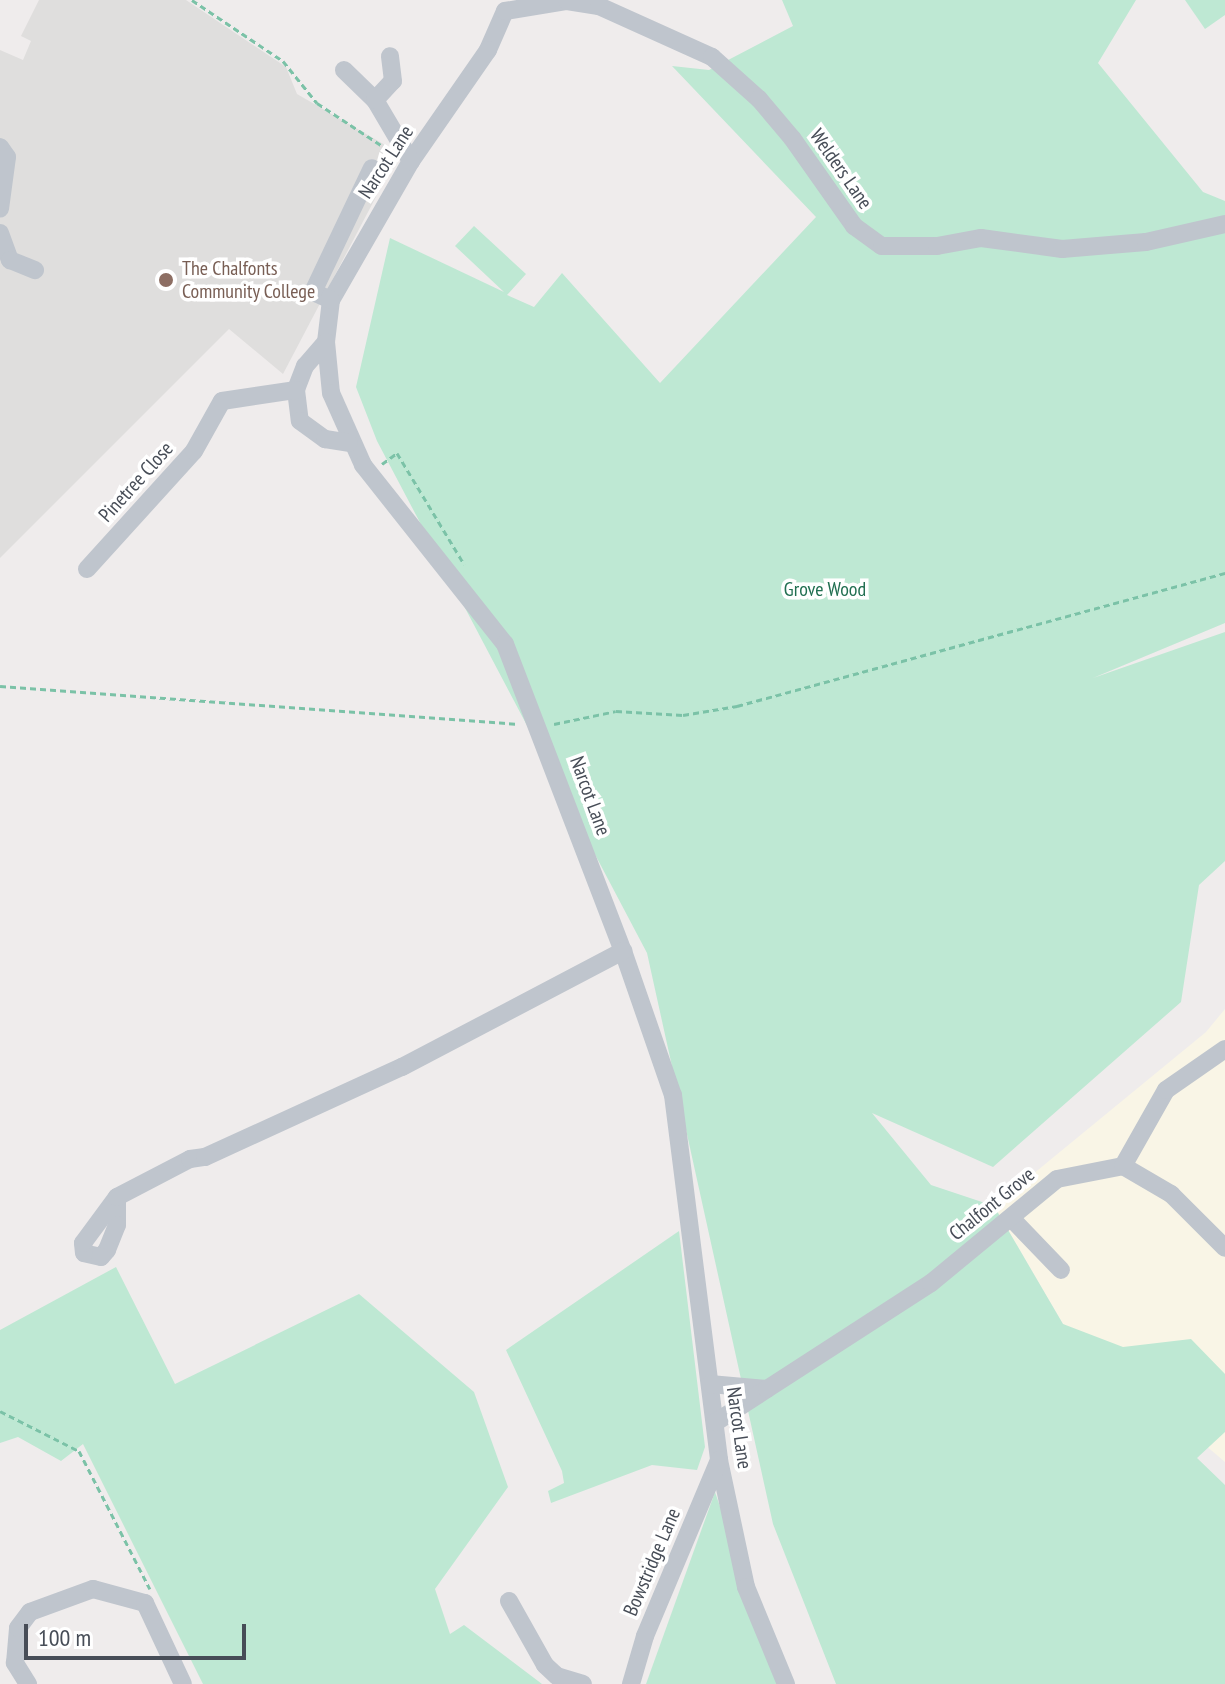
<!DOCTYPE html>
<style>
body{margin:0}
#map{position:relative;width:1225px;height:1684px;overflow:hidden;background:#efecec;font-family:"PT Sans Narrow",sans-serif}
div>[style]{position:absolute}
.commercial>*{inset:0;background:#f9f5e6}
.education>*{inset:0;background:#dfdedd}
.green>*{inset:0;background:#bee8d3}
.path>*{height:3px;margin-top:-1.5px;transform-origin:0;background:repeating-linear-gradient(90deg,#7bc2a7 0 6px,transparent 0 10px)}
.minor>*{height:18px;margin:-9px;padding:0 9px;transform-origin:9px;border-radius:9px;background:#bfc5cd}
.dots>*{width:22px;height:22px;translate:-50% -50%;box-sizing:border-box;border:4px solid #fff;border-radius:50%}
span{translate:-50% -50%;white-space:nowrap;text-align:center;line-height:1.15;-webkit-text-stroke:7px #fff;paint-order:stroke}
.street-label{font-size:20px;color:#474d57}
.education-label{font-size:20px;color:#785e54}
.left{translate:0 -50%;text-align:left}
.park-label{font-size:20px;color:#216f51}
.scale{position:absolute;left:24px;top:1624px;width:222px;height:36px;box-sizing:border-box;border:4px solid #474d57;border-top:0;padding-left:10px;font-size:24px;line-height:28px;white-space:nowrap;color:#474d57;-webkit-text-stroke:6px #fff;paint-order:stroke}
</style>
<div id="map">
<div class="commercial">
<i style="clip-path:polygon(1225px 1009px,1225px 1462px,1063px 1324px,994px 1206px,1206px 1032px)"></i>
</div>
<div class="education">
<i style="clip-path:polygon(39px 0,186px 0,286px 67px,297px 94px,399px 153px,283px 374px,229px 329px,0 558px,0 50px,23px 60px,31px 41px,21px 36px)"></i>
</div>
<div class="green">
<i style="clip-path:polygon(782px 0,1136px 0,1098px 63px,1203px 192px,1225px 201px,1225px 623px,1093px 678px,1225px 632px,1225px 861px,1199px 885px,1181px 1002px,993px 1167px,872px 1113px,931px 1185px,994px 1206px,1063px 1324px,1123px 1347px,1191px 1339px,1225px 1374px,1225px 1432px,1197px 1458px,1225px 1485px,1225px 1684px,836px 1684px,773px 1524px,647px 953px,377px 441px,356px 387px,390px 238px,504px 292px,455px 246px,474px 226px,526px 274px,507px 295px,534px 307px,562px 273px,660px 383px,816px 217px,672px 66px,709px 70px,793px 26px)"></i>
<i style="clip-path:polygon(1185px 0,1225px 0,1225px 15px,1205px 29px)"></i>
<i style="clip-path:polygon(679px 1231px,705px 1447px,697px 1470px,652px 1465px,551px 1503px,548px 1491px,564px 1483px,562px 1471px,506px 1350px)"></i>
<i style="clip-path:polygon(116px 1267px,175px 1384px,359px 1294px,474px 1392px,508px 1487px,435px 1589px,450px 1634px,464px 1625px,542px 1684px,203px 1684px,83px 1444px,61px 1461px,18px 1437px,0 1443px,0 1330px)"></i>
<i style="clip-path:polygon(715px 1492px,781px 1684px,646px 1684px)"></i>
</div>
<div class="path">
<i style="left:192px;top:0;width:110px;rotate:33.8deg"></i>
<i style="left:283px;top:61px;width:54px;rotate:51deg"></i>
<i style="left:317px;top:103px;width:80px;rotate:33.3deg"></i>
<i style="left:382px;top:464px;width:19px;rotate:-36deg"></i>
<i style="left:397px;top:453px;width:130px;rotate:58.9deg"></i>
<i style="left:0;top:686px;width:520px;rotate:4.19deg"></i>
<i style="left:554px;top:724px;width:63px;rotate:-11.8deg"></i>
<i style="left:616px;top:711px;width:67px;rotate:3.4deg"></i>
<i style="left:683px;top:715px;width:55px;rotate:-9.5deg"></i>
<i style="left:737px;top:706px;width:506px;rotate:-15.25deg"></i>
<i style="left:0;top:1411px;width:89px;rotate:26.9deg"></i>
<i style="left:79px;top:1451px;width:155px;rotate:62.8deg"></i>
</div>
<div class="minor">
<i style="left:505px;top:11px;width:43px;rotate:113.6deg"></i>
<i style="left:488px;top:50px;width:135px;rotate:124.7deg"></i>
<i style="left:411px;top:161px;width:160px;rotate:119.9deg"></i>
<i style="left:331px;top:300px;width:42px;rotate:96.8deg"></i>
<i style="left:326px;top:342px;width:51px;rotate:84.4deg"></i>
<i style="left:331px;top:393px;width:79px;rotate:66deg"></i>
<i style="left:363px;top:465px;width:228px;rotate:51.6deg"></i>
<i style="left:505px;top:644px;width:329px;rotate:69deg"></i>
<i style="left:623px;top:951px;width:152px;rotate:70.9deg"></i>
<i style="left:673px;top:1095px;width:368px;rotate:82.8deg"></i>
<i style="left:719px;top:1460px;width:130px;rotate:78deg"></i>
<i style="left:746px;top:1587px;width:105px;rotate:67.6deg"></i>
<i style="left:505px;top:11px;width:63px;rotate:-9.2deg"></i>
<i style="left:567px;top:1px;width:32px;rotate:9deg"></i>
<i style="left:599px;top:6px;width:124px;rotate:24.3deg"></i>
<i style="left:712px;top:57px;width:63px;rotate:41.8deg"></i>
<i style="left:759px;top:99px;width:51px;rotate:49.8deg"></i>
<i style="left:792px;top:138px;width:108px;rotate:54.8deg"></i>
<i style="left:854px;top:226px;width:34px;rotate:36deg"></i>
<i style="left:882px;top:246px;width:55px"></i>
<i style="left:937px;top:246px;width:45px;rotate:-10.3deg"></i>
<i style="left:981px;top:238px;width:82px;rotate:7.7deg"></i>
<i style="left:1062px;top:249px;width:84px;rotate:-4.8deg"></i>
<i style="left:1146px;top:242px;width:81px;rotate:-12.8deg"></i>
<i style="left:344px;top:70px;width:43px;rotate:44.1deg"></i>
<i style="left:375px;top:100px;width:71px;rotate:59.5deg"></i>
<i style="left:375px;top:100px;width:26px;rotate:-47deg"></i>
<i style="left:393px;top:81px;width:25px;rotate:-97deg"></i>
<i style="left:0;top:147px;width:12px;rotate:55deg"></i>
<i style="left:7px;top:157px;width:52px;rotate:97.7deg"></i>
<i style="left:0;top:233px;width:29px;rotate:70deg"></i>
<i style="left:10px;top:260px;width:27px;rotate:22deg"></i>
<i style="left:331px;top:300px;width:20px;rotate:-156deg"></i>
<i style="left:313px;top:292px;width:137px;rotate:-64.6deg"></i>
<i style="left:326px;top:342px;width:32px;rotate:131deg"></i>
<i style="left:305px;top:366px;width:26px;rotate:111deg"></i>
<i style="left:296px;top:390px;width:31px;rotate:83deg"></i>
<i style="left:300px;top:421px;width:31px;rotate:36deg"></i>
<i style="left:325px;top:439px;width:24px;rotate:9deg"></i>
<i style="left:87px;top:569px;width:159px;rotate:-47.8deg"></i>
<i style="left:194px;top:451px;width:57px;rotate:-60.8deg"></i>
<i style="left:222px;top:401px;width:75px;rotate:-8.5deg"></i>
<i style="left:1123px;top:1166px;width:56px;rotate:30.3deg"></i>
<i style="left:1171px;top:1194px;width:76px;rotate:45deg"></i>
<i style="left:117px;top:1197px;width:28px;rotate:90deg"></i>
<i style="left:117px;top:1225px;width:27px;rotate:112deg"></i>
<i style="left:107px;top:1250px;width:9px;rotate:131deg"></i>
<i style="left:101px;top:1257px;width:17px;rotate:-167deg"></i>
<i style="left:84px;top:1253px;width:10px;rotate:-96deg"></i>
<i style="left:83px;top:1243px;width:57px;rotate:-53.5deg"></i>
<i style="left:117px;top:1197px;width:82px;rotate:-27.5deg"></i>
<i style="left:190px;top:1159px;width:15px;rotate:-8deg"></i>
<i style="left:205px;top:1157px;width:217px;rotate:-24.6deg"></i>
<i style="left:402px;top:1067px;width:250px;rotate:-27.7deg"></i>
<i style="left:1011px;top:1218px;width:72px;rotate:46.1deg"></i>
<i style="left:710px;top:1384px;width:57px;rotate:5deg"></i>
<i style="left:767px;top:1389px;width:61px;rotate:147.1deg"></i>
<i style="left:767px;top:1389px;width:195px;rotate:-32.9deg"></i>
<i style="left:931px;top:1283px;width:163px;rotate:-39.5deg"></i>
<i style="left:1057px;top:1179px;width:67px;rotate:-11.1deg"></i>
<i style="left:1123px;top:1166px;width:87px;rotate:-60.5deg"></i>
<i style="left:1166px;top:1090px;width:72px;rotate:-34.8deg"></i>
<i style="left:509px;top:1601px;width:73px;rotate:60.6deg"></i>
<i style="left:545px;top:1665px;width:16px;rotate:43deg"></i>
<i style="left:557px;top:1676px;width:27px;rotate:17deg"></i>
<i style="left:28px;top:1684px;width:25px;rotate:-122deg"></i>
<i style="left:15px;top:1663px;width:35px;rotate:-85deg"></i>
<i style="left:18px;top:1628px;width:20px;rotate:-53deg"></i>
<i style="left:30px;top:1612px;width:67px;rotate:-20.1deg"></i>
<i style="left:93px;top:1589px;width:54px;rotate:15.1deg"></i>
<i style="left:145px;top:1603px;width:89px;rotate:64.9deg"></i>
<i style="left:631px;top:1684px;width:50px;rotate:-73.7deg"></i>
<i style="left:645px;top:1636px;width:191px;rotate:-67.2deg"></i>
</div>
<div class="dots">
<i style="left:166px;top:280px;background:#8d6e63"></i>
</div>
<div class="street-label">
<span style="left:386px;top:162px;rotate:-57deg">Narcot Lane</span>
<span style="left:841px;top:169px;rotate:55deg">Welders Lane</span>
<span style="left:136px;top:482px;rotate:-48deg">Pinetree Close</span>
<span style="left:590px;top:796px;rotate:70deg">Narcot Lane</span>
<span style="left:992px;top:1204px;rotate:-39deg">Chalfont Grove</span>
<span style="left:739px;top:1428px;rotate:82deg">Narcot Lane</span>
<span style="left:652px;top:1562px;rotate:-67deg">Bowstridge Lane</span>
</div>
<div class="education-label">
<span class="left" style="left:182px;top:280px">The Chalfonts<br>Community College</span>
</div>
<div class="park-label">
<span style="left:825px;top:589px">Grove Wood</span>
</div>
<div class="scale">100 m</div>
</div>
